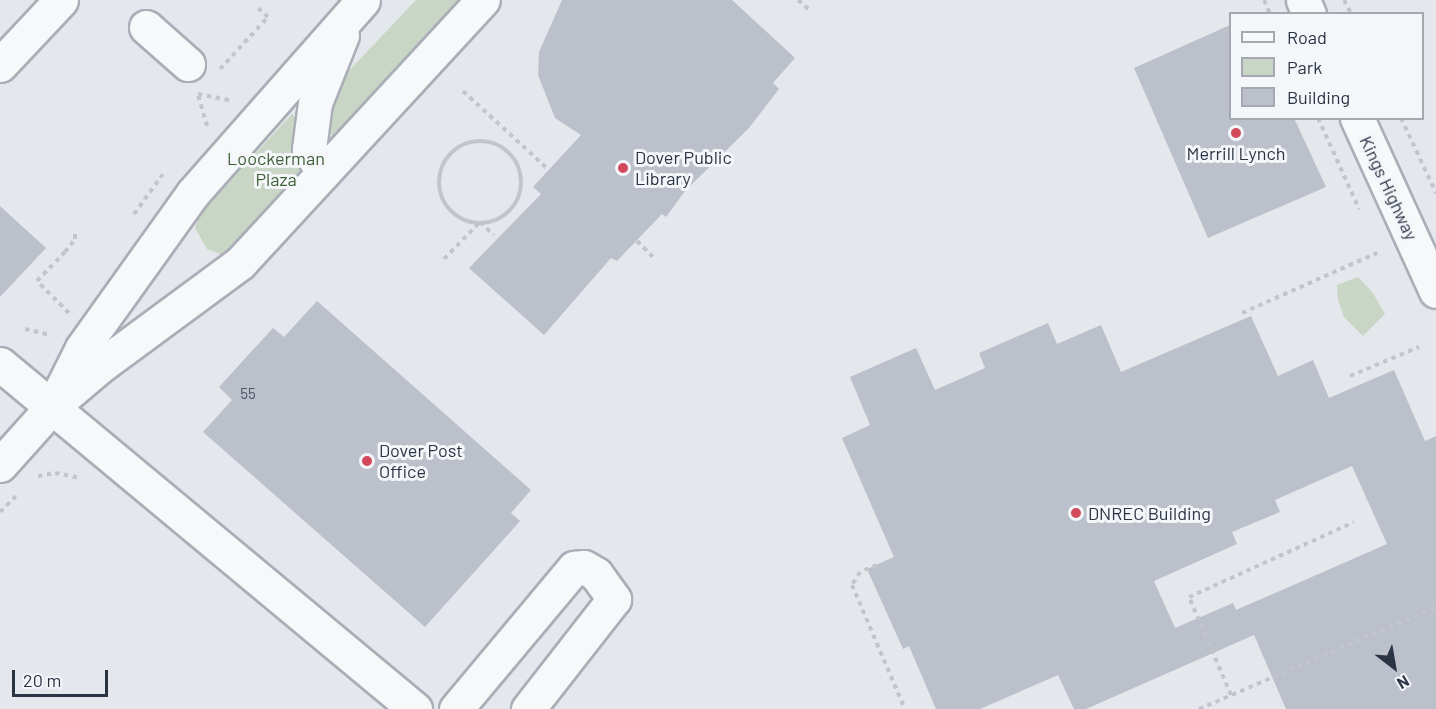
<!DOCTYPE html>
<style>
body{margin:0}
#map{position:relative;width:1436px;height:709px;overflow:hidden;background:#e4e7ec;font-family:Barlow,sans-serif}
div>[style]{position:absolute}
.green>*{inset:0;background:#c9d6c5}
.building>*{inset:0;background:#bbc0ca}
.path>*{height:4px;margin-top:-2px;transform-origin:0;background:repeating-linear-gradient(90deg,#c2c5cb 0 4.5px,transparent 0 9px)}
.path>.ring{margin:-2px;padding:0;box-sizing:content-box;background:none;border:4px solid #c2c5cb;border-radius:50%}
.roads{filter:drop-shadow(2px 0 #a9aeb7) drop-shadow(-2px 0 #a9aeb7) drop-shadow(0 2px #a9aeb7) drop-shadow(0 -2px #a9aeb7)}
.minor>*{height:33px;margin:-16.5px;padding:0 16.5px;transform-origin:16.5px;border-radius:16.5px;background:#f7f8fa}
.dots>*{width:16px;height:16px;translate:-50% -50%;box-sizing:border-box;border:3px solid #f4f6f9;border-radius:50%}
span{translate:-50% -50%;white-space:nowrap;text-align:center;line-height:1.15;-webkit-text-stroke:6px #f4f6f9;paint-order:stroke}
.number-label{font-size:15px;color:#4f5766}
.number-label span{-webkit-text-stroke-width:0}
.poi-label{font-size:18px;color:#2b3445}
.left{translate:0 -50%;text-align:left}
.park-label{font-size:18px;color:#3f6138}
.street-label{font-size:18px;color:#2b3445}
.legend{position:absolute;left:1229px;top:12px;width:195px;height:108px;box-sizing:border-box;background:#f4f6f9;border:2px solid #a4a8b1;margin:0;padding:8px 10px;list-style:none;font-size:18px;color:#2b3445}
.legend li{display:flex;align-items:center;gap:12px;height:30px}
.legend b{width:30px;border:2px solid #a4a8b1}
.north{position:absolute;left:1364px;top:637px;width:60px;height:60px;-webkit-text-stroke:4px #f4f6f9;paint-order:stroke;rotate:149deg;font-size:16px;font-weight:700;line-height:24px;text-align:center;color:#2b3445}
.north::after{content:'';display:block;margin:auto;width:21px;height:27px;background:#2b3445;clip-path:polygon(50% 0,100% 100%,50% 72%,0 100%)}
.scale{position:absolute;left:12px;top:670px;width:96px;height:27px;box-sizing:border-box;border:3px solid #2b3445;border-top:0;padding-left:8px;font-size:18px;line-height:21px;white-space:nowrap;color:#2b3445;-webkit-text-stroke:4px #f4f6f9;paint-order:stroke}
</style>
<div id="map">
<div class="green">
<i style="clip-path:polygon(416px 0,466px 0,333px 139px,324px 113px,341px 79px)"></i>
<i style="clip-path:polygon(292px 114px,300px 121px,305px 166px,301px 179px,239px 245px,223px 255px,207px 249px,195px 228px,201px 212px)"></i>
<i style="clip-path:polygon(1358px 277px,1373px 293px,1385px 314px,1363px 336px,1344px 317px,1338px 300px,1337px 285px)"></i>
</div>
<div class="building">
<i style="clip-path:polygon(562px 0,732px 0,795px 58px,773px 83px,779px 89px,749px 128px,685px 191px,666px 217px,662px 214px,617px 261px,611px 258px,544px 335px,469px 268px,541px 194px,533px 187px,581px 135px,555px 118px,538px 75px,539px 52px)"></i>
<i style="clip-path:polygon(1230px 25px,1230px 118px,1294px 118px,1326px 187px,1208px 238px,1134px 68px)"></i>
<i style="clip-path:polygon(0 206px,46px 248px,0 297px)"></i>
<i style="clip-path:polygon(317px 301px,531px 490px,511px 513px,520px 521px,425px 627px,203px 432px,232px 400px,219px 387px,273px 328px,284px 337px)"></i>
<i style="clip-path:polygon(evenodd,1251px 316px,1278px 376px,1313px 360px,1329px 398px,1394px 370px,1425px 441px,1436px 436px,1436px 709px,1286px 709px,1254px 635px,1086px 709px,1074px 709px,1058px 675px,980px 709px,936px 709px,909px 646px,903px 649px,867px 569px,894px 557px,842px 438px,870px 425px,850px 377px,916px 348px,935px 390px,985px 368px,979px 353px,1048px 323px,1057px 344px,1101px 325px,1121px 372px,1251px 316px,1352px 466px,1387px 544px,1236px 610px,1233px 603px,1175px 628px,1154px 581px,1237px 544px,1232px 532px,1280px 512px,1275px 500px,1352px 466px)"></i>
</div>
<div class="path">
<i style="left:798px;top:0;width:18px;rotate:41deg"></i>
<i style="left:1264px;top:0;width:15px;rotate:67deg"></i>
<i style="left:1344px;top:0;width:16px;rotate:63deg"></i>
<i style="left:220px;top:69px;width:71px;rotate:-47.3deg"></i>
<i style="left:268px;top:17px;width:13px;rotate:-138deg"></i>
<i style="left:463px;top:91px;width:117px;rotate:42.6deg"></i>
<i style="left:1318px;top:118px;width:100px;rotate:65.7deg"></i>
<i style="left:1401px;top:118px;width:83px;rotate:65deg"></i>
<i style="left:207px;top:126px;width:33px;rotate:-106deg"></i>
<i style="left:198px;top:94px;width:33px;rotate:11deg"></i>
<i class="ring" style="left:439px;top:141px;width:78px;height:78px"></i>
<i style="left:134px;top:214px;width:49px;rotate:-54.1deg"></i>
<i style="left:637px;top:241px;width:25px;rotate:45deg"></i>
<i style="left:444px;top:259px;width:52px;rotate:-45.8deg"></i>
<i style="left:480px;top:222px;width:19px;rotate:43deg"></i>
<i style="left:69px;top:313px;width:45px;rotate:-135deg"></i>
<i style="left:37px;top:281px;width:40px;rotate:-46deg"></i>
<i style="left:65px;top:252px;width:16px;rotate:-52deg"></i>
<i style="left:75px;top:239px;width:9px;rotate:-90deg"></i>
<i style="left:1242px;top:313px;width:148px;rotate:-24deg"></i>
<i style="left:25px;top:329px;width:27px;rotate:13deg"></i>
<i style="left:1350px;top:376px;width:75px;rotate:-22.8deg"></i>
<i style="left:38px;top:476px;width:17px;rotate:-10deg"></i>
<i style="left:55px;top:473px;width:26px;rotate:11deg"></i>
<i style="left:0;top:512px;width:24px;rotate:-45deg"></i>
<i style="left:877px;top:565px;width:18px;rotate:158deg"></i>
<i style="left:860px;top:572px;width:15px;rotate:122deg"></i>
<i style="left:852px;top:585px;width:135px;rotate:66.9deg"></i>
<i style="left:1231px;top:695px;width:107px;rotate:-113.2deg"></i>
<i style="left:1189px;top:597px;width:181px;rotate:-24.4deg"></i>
<i style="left:1199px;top:709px;width:258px;rotate:-23.3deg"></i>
</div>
<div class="roads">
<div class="minor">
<i style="left:1303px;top:0;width:15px;rotate:67deg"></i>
<i style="left:146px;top:27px;width:56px;rotate:41.4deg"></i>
<i style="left:0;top:65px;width:89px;rotate:-46.8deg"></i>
<i style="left:1357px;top:118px;width:190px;rotate:65.5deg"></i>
<i style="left:323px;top:173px;width:28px;rotate:-120deg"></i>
<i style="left:309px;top:149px;width:46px;rotate:-82.6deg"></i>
<i style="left:315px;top:103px;width:73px;rotate:-68.3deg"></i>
<i style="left:0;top:364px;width:540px;rotate:39.74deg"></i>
<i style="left:59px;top:394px;width:51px;rotate:-63.4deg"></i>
<i style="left:82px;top:348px;width:191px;rotate:-54.4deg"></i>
<i style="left:193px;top:193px;width:257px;rotate:-48.6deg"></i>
<i style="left:0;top:465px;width:78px;rotate:-48.1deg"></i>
<i style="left:52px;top:407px;width:62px;rotate:-40.4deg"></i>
<i style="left:99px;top:367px;width:175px;rotate:-36.4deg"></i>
<i style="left:240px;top:263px;width:358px;rotate:-47.3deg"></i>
<i style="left:456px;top:709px;width:184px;rotate:-50.1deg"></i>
<i style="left:574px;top:568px;width:10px;rotate:-6deg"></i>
<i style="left:584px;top:567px;width:14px;rotate:30deg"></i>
<i style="left:596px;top:574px;width:31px;rotate:54deg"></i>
<i style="left:614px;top:599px;width:140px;rotate:128deg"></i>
</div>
</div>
<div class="dots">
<i style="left:1236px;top:133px;background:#d1495b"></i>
<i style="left:623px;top:168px;background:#d1495b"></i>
<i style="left:367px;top:461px;background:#d1495b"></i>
<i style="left:1076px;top:513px;background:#d1495b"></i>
</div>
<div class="number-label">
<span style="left:248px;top:394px">55</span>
</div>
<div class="poi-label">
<span style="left:1236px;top:153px">Merrill Lynch</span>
<span class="left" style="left:635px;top:168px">Dover Public<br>Library</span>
<span class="left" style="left:379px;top:461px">Dover Post<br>Office</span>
<span class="left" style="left:1088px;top:513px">DNREC Building</span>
</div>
<div class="park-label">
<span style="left:276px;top:169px">Loockerman<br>Plaza</span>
</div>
<div class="street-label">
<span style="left:1389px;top:188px;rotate:65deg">Kings Highway</span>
</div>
<ul class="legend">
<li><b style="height:8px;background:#f7f8fa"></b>Road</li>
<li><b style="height:16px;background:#c9d6c5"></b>Park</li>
<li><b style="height:16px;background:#bbc0ca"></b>Building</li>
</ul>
<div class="north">N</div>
<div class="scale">20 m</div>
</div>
